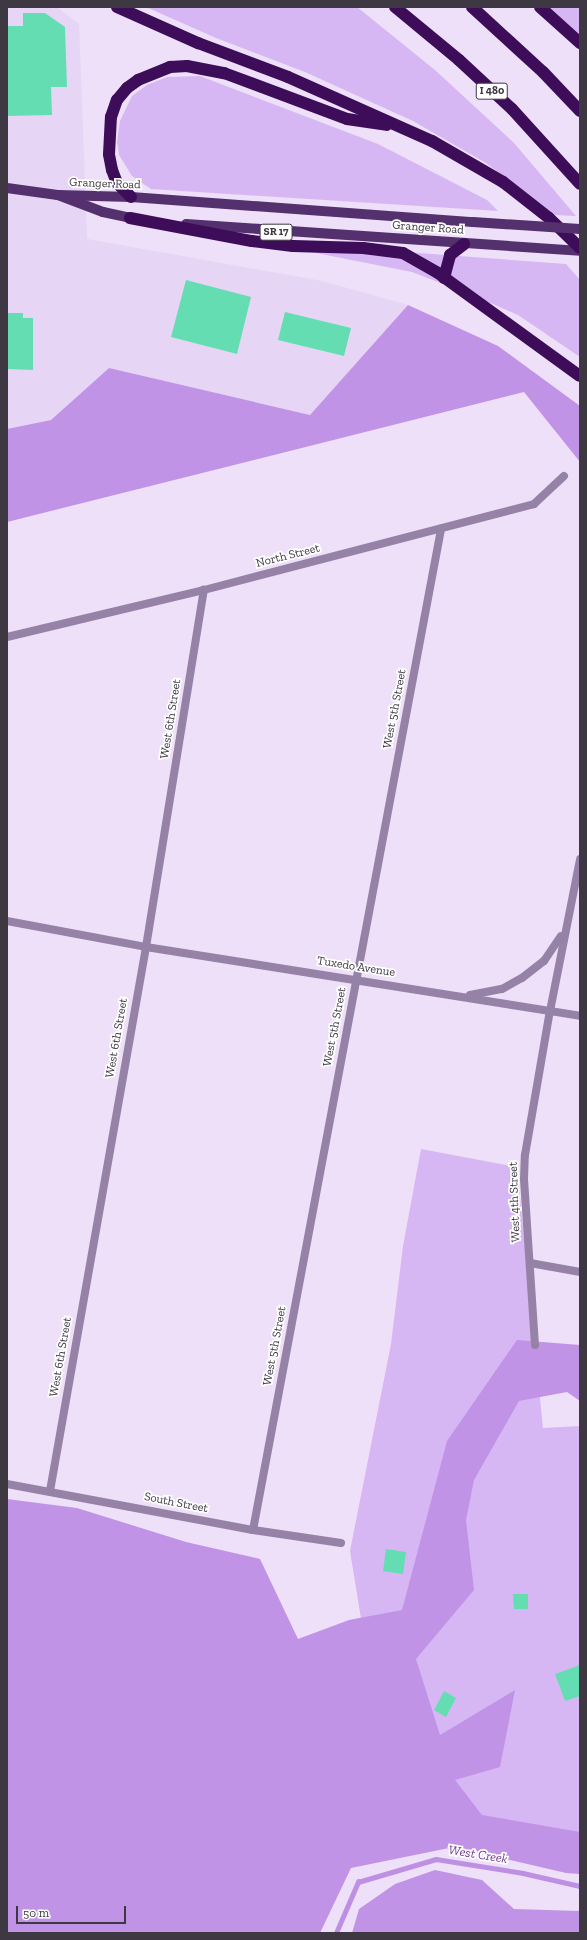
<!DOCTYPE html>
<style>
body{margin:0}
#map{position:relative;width:587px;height:1940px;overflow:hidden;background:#ede0f8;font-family:"Zilla Slab",serif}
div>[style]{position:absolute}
.built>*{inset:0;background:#e6d5f5}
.green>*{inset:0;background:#d7b7f3}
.forest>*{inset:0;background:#c193e7}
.stream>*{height:4.5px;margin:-2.25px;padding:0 2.25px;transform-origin:2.25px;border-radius:2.25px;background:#be90e3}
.building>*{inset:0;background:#65ddb2}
.street>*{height:8px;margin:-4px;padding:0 4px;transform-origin:4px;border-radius:4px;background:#9682a6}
.primary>*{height:10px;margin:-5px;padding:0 5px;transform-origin:5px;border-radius:5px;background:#54306e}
.highway>*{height:12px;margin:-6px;padding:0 6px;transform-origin:6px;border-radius:6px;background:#3d0d59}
.primary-bridge>*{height:10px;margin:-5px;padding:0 5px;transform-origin:5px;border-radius:5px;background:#54306e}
span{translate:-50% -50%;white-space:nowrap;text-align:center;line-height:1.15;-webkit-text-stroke:3.5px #fff;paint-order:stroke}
.shield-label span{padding:1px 3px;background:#fff;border:1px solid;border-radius:3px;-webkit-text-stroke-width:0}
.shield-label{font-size:11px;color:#3d3842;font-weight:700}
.street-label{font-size:12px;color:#3d3842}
.water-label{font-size:13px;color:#6f3596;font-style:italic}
.frame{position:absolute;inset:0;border:8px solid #3d3842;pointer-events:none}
.scale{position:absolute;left:16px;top:1906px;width:110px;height:18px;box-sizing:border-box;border:2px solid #3d3842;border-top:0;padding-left:5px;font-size:12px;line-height:14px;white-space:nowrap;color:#3d3842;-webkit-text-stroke:3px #fff;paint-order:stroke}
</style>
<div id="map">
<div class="built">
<i style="clip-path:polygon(7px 7px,57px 7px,79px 24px,87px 239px,322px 281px,408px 305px,310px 415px,109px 368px,51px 420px,7px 429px)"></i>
</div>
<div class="green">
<i style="clip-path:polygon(146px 7px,357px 7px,435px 70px,514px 143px,576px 216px,555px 215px,486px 163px,413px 121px,305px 72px,216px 38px)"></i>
<i style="clip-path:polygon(540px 7px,580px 7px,580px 43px)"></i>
<i style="clip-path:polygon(200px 76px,378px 144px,487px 200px,498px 211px,151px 189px,132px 176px,119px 155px,117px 142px,120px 121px,132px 96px,147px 85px,167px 77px)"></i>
<i style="clip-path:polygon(312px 245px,566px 264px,580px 280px,580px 357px,518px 315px,477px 297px,412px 272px,311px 252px)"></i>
<i style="clip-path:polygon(421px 1149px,517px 1167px,543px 1428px,580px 1426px,580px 1864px,391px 1803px,350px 1551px,391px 1344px,403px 1246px)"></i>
</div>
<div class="forest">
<i style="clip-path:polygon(408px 305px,498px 346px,580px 406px,580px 462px,524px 392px,7px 522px,7px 429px,51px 420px,109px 368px,310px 415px)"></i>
<i style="clip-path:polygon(517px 1340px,580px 1345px,580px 1401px,567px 1392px,519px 1401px,474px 1480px,466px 1520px,474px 1590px,416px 1659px,440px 1735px,515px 1690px,500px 1767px,455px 1780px,482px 1815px,580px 1832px,580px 1874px,566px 1873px,454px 1847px,351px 1868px,320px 1933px,7px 1933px,7px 1499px,77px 1508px,186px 1542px,260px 1559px,298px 1639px,349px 1620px,402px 1610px,447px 1441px)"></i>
<i style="clip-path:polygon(435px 1870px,482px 1880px,514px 1909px,580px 1911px,580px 1933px,352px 1933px,359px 1909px,395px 1884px)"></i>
</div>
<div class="stream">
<i style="left:336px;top:1933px;width:56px;rotate:-66.7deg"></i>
<i style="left:358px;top:1882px;width:81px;rotate:-16.4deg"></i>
<i style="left:436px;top:1859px;width:88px;rotate:9.1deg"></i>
<i style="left:523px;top:1873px;width:58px;rotate:12.8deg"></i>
</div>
<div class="building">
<i style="clip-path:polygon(23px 13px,45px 13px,65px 27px,67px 87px,51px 87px,52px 115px,7px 116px,7px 26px,23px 26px)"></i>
<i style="clip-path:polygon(186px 280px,251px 297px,237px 354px,171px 337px)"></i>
<i style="clip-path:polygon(285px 312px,351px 328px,344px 356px,278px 340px)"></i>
<i style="clip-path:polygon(8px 313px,23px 313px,23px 318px,33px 318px,33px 370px,7px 369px)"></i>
<i style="clip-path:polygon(386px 1549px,406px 1552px,403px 1574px,383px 1571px)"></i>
<i style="clip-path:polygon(513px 1594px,528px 1594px,528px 1609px,514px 1609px)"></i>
<i style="clip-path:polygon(580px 1665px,580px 1696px,565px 1701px,555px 1674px)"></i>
<i style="clip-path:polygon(444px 1691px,456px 1698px,446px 1717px,434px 1710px)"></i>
</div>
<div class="street">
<i style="left:7px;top:637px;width:203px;rotate:-13.4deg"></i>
<i style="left:204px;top:590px;width:341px;rotate:-14.6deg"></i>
<i style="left:534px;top:504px;width:41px;rotate:-43deg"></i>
<i style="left:7px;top:921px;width:141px;rotate:10.6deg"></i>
<i style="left:146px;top:947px;width:439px;rotate:9deg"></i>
<i style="left:470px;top:995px;width:33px;rotate:-11deg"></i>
<i style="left:502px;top:989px;width:23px;rotate:-29deg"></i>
<i style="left:522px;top:978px;width:28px;rotate:-38deg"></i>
<i style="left:544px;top:961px;width:30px;rotate:-56deg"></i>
<i style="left:530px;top:1263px;width:51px;rotate:10.2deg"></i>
<i style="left:535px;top:1345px;width:166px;rotate:-93.8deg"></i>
<i style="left:524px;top:1179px;width:24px;rotate:-88deg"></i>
<i style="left:525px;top:1155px;width:146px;rotate:-80.2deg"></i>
<i style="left:550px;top:1011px;width:155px;rotate:-78.8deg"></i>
<i style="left:7px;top:1484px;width:250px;rotate:10.6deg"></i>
<i style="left:253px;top:1530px;width:89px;rotate:8.4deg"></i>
<i style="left:50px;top:1491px;width:552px;rotate:-79.99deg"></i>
<i style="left:146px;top:947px;width:362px;rotate:-80.8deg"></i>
<i style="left:253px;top:1530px;width:1019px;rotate:-79.36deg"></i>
</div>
<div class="primary">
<i style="left:7px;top:188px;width:51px;rotate:7.8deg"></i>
<i style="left:58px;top:195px;width:73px;rotate:1.6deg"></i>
<i style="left:131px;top:197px;width:343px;rotate:4.2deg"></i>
<i style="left:58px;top:195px;width:48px;rotate:20.7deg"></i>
<i style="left:103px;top:212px;width:34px;rotate:12deg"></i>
<i style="left:186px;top:224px;width:395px;rotate:3.9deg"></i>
</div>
<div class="highway">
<i style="left:117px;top:7px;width:89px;rotate:24deg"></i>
<i style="left:198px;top:43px;width:96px;rotate:20.7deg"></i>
<i style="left:288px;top:77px;width:158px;rotate:24deg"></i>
<i style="left:432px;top:141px;width:82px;rotate:30deg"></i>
<i style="left:503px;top:182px;width:58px;rotate:38deg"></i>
<i style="left:549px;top:218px;width:43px;rotate:44.1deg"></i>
<i style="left:395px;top:7px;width:83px;rotate:39.6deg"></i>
<i style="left:459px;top:60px;width:72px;rotate:42.8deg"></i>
<i style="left:512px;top:109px;width:101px;rotate:47.8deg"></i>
<i style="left:472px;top:7px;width:96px;rotate:42.5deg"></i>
<i style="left:543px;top:72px;width:54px;rotate:46.5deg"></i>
<i style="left:540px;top:7px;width:54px;rotate:42deg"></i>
<i style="left:131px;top:197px;width:20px;rotate:-135deg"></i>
<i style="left:117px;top:183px;width:14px;rotate:-111deg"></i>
<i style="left:112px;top:170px;width:16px;rotate:-101deg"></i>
<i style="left:109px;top:154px;width:37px;rotate:-87deg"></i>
<i style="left:111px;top:117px;width:18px;rotate:-71deg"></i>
<i style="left:117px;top:100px;width:16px;rotate:-50deg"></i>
<i style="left:127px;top:88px;width:14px;rotate:-36deg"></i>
<i style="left:138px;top:80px;width:35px;rotate:-22deg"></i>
<i style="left:170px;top:67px;width:17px;rotate:-3deg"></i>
<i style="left:187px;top:66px;width:38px;rotate:11deg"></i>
<i style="left:224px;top:73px;width:131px;rotate:20.5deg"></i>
<i style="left:347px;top:119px;width:40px;rotate:8.5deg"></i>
<i style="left:130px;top:218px;width:124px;rotate:10.7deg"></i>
<i style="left:252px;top:241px;width:41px;rotate:7deg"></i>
<i style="left:293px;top:246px;width:70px;rotate:1.6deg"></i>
<i style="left:363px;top:248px;width:40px;rotate:7.1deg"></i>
<i style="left:403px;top:253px;width:40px;rotate:29.7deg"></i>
<i style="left:438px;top:273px;width:175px;rotate:36deg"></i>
<i style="left:444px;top:278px;width:24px;rotate:-75deg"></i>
<i style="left:450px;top:255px;width:18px;rotate:-38deg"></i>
</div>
<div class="primary-bridge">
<i style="left:473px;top:222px;width:107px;rotate:3.7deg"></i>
</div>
<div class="shield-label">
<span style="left:492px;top:91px">I 480</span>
<span style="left:276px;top:232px">SR 17</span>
</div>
<div class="street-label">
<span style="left:105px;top:184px;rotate:2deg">Granger Road</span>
<span style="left:428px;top:228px;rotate:4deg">Granger Road</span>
<span style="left:288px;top:556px;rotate:-14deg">North Street</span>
<span style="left:395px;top:709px;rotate:-79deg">West 5th Street</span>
<span style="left:171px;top:719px;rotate:-81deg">West 6th Street</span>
<span style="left:356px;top:967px;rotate:9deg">Tuxedo Avenue</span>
<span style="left:335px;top:1027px;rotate:-79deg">West 5th Street</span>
<span style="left:117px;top:1038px;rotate:-80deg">West 6th Street</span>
<span style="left:515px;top:1202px;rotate:-92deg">West 4th Street</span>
<span style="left:275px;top:1346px;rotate:-79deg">West 5th Street</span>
<span style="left:61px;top:1357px;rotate:-80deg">West 6th Street</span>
<span style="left:176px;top:1503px;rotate:11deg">South Street</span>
</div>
<div class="water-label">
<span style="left:478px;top:1855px;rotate:9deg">West Creek</span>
</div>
<div class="frame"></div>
<div class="scale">50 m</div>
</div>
